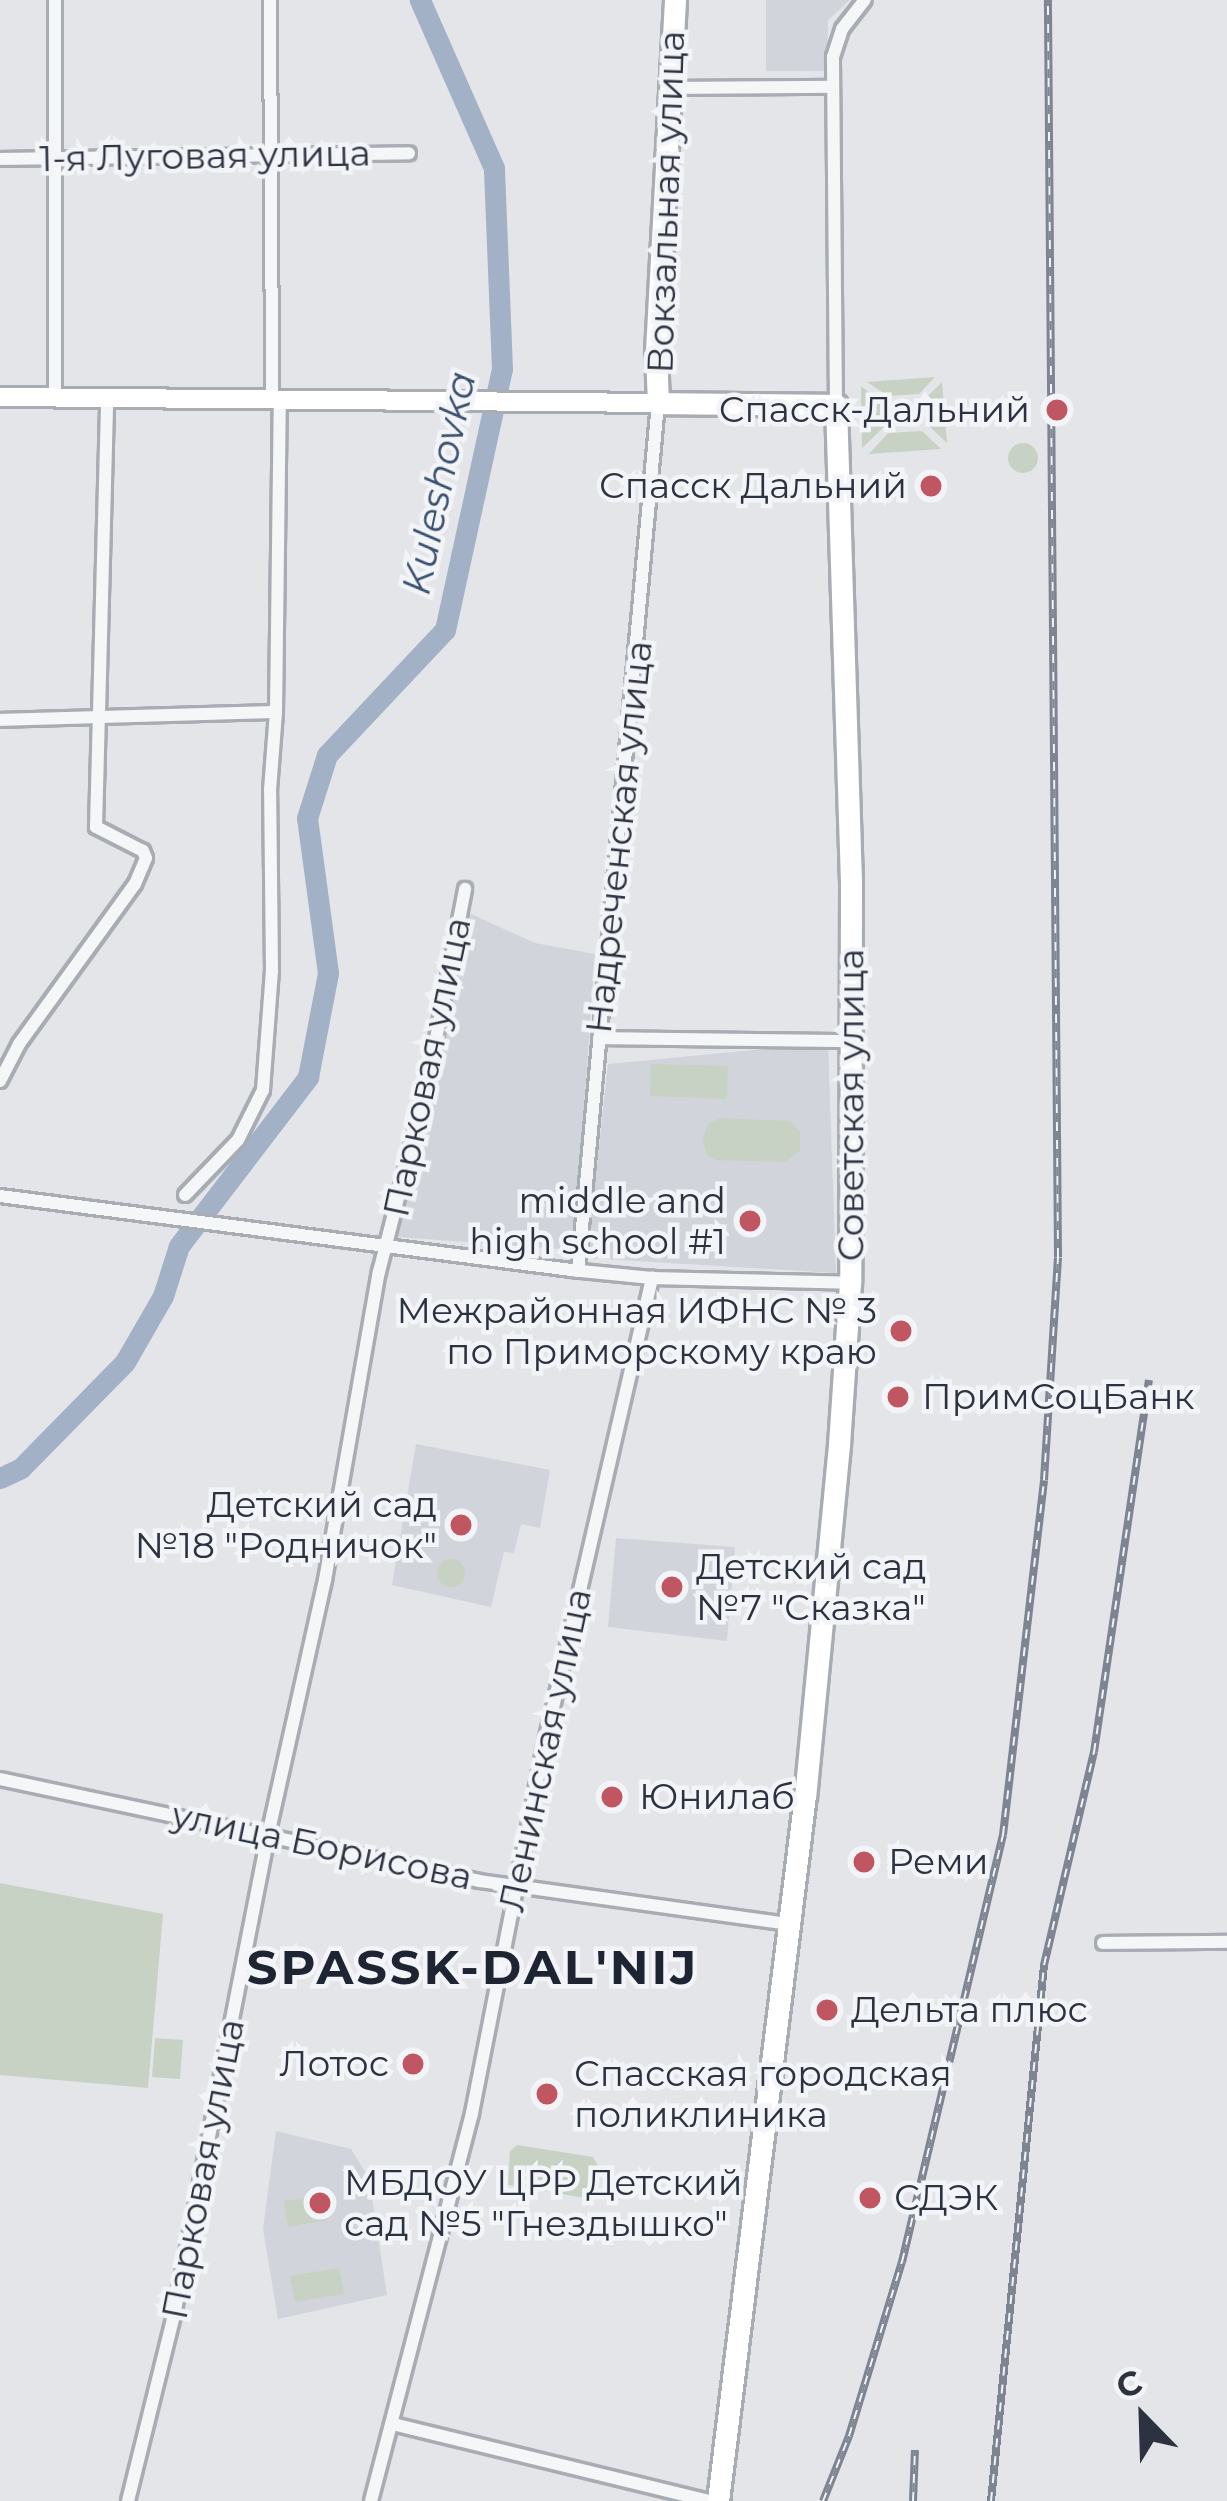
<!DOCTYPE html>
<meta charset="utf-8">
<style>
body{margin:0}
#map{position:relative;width:1227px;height:2501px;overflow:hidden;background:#e3e5e9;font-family:Montserrat,sans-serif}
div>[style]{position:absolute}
.built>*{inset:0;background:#d1d4db}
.green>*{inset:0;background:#c7d2c5}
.round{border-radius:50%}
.river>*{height:21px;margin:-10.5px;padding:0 10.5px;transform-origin:10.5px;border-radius:10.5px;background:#a2b1c5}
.roads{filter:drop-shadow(3px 0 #a8acb3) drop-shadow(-3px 0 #a8acb3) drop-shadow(0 3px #a8acb3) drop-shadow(0 -3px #a8acb3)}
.street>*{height:12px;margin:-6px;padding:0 6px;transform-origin:6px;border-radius:6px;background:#f5f6f8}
.secondary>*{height:18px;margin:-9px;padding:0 9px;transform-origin:9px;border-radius:9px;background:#fff}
.primary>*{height:21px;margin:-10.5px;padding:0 10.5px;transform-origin:10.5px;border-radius:10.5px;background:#fff}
.rail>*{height:8px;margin-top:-4px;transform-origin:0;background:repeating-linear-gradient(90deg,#f2f4f7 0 9px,#7e8491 0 18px);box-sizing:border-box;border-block:3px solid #7e8491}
.dots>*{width:33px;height:33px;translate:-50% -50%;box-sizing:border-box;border:6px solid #f2f4f7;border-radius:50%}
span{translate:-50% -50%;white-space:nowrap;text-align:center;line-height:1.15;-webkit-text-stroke:9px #f2f4f7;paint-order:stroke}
.street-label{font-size:36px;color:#2c3240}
.poi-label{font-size:36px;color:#2c3240}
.right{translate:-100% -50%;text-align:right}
.left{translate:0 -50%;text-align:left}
.water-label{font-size:39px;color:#3b506f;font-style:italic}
.district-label{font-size:48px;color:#1e2431;font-weight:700;letter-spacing:3px}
.north{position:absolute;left:1083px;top:2357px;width:120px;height:120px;-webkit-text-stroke:9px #f2f4f7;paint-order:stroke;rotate:337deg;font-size:33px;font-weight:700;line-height:48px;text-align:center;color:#2c3240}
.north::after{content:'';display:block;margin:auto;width:42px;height:54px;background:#2c3240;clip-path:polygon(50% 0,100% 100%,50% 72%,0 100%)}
</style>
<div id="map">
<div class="built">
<i style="clip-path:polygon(766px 0,850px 0,828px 20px,827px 71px,766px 71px)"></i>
<i style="clip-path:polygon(469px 913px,535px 943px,595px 954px,574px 1250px,398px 1237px)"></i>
<i style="clip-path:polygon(828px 1043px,836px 1273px,587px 1258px,608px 1064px)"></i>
<i style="clip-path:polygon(416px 1444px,550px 1470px,540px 1528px,521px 1524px,514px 1553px,504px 1552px,491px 1607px,392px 1585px)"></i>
<i style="clip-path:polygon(616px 1538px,735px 1547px,727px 1641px,608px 1627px)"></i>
<i style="clip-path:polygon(276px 2131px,351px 2149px,369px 2178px,387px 2295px,278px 2319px,263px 2229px)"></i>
</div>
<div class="green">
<i style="clip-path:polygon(935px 377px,919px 394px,888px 396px,867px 382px)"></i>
<i style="clip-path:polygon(942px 382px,947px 443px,928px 425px,925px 399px)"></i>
<i style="clip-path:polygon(861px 386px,882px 403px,884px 427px,862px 448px)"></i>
<i style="clip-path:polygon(922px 431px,941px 449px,869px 454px,888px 433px)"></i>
<i class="round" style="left:1008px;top:443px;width:30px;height:30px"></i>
<i style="clip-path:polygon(651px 1064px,728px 1066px,727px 1099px,650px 1096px)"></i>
<i style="clip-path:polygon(720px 1118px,790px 1121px,800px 1132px,800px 1151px,785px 1162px,715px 1160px,707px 1155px,702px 1139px,708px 1124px)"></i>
<i class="round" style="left:437px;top:1559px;width:28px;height:28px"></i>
<i style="clip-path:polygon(0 1883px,163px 1914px,148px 2088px,0 2075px)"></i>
<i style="clip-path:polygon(155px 2038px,183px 2040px,180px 2079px,152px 2077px)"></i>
<i style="clip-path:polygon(517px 2145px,593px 2157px,598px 2166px,593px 2193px,585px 2198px,508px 2185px,510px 2151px)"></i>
<i style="clip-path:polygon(324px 2195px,328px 2220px,288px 2227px,284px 2201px)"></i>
<i style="clip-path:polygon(339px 2268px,344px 2294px,295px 2302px,290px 2276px)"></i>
</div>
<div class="river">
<i style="left:0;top:1478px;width:23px;rotate:-25deg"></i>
<i style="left:21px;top:1468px;width:148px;rotate:-45.5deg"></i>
<i style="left:125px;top:1362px;width:76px;rotate:-60.1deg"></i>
<i style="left:163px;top:1296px;width:52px;rotate:-72.3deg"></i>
<i style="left:179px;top:1246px;width:213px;rotate:-52.6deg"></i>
<i style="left:308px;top:1077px;width:106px;rotate:-79.1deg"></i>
<i style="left:328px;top:973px;width:156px;rotate:-97.7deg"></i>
<i style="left:307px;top:818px;width:66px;rotate:-72.4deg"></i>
<i style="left:327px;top:755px;width:172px;rotate:-46.7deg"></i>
<i style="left:445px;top:630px;width:267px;rotate:-77.7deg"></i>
<i style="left:502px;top:369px;width:201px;rotate:-92.3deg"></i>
<i style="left:494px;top:168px;width:184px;rotate:-113.8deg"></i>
</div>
<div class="roads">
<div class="street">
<i style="left:55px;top:0;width:397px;rotate:90deg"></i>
<i style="left:270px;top:0;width:398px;rotate:89.7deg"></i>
<i style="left:670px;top:88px;width:163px;rotate:-0.4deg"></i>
<i style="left:0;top:159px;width:409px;rotate:-0.8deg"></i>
<i style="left:836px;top:405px;width:348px;rotate:-90.5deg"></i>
<i style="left:833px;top:57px;width:29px;rotate:-72deg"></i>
<i style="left:842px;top:29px;width:37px;rotate:-52deg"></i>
<i style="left:0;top:720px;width:276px;rotate:-1.7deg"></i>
<i style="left:599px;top:1038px;width:252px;rotate:0.7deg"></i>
<i style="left:0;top:1081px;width:42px;rotate:-62.8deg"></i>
<i style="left:19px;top:1044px;width:198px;rotate:-54.1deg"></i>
<i style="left:135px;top:884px;width:28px;rotate:-67deg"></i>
<i style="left:146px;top:858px;width:8px;rotate:-113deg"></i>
<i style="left:143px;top:851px;width:53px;rotate:-152.9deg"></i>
<i style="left:96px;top:827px;width:429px;rotate:-88.5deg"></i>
<i style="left:185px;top:1195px;width:76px;rotate:-46.1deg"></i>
<i style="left:238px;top:1140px;width:56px;rotate:-63.4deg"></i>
<i style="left:263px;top:1090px;width:119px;rotate:-85.7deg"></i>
<i style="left:272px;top:971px;width:181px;rotate:-90.6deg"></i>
<i style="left:270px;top:790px;width:78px;rotate:-85.6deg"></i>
<i style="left:276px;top:712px;width:314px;rotate:-89.3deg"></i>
<i style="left:0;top:1196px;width:576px;rotate:7.38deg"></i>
<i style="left:571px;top:1270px;width:81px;rotate:5.6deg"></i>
<i style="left:652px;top:1278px;width:198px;rotate:1.4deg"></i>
<i style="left:578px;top:1271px;width:872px;rotate:-84.73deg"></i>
<i style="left:0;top:1779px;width:490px;rotate:12deg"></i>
<i style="left:479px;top:1881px;width:311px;rotate:7.9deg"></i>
<i style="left:1103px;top:1943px;width:124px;rotate:-0.5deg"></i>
<i style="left:393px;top:2424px;width:325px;rotate:13.7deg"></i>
<i style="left:128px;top:2501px;width:192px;rotate:-76.1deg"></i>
<i style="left:174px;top:2315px;width:489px;rotate:-78.9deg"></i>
<i style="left:268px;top:1835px;width:261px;rotate:-77.4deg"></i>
<i style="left:325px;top:1580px;width:313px;rotate:-80.1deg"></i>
<i style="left:379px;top:1272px;width:193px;rotate:-75.6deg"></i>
<i style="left:427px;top:1085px;width:200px;rotate:-79deg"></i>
<i style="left:371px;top:2501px;width:401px;rotate:-75.4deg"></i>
<i style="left:472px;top:2113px;width:365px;rotate:-78.9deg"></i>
<i style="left:542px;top:1755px;width:490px;rotate:-77deg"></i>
</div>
<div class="secondary">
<i style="left:0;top:397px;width:658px;rotate:0.52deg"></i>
</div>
<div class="primary">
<i style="left:675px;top:0;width:354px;rotate:93.1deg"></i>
<i style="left:656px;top:353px;width:50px;rotate:87.7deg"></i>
<i style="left:658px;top:403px;width:178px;rotate:0.6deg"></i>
<i style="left:836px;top:405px;width:479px;rotate:88.2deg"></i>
<i style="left:851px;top:884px;width:399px;rotate:90.1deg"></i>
<i style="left:850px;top:1283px;width:162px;rotate:93.9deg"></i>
<i style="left:839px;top:1445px;width:352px;rotate:95.5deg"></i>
<i style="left:805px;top:1795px;width:711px;rotate:97.03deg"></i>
</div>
</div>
<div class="rail">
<i style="left:823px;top:2501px;width:70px;rotate:-68.2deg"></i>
<i style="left:849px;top:2436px;width:182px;rotate:-73.1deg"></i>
<i style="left:902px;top:2262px;width:439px;rotate:-76.7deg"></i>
<i style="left:1003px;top:1835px;width:357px;rotate:-83.4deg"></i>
<i style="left:1044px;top:1480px;width:223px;rotate:-86.4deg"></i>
<i style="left:1058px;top:1257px;width:1257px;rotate:-90.46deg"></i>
<i style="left:913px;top:2501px;width:51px;rotate:-87.8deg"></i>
<i style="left:991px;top:2501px;width:539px;rotate:-84.35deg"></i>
<i style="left:1044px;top:1965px;width:219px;rotate:-76.8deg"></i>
<i style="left:1094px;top:1752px;width:376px;rotate:-81.6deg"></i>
</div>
<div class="dots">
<i style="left:1057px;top:410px;background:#c05661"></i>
<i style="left:931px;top:486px;background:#c05661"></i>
<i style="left:750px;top:1221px;background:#c05661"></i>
<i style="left:901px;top:1331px;background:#c05661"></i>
<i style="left:898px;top:1397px;background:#c05661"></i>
<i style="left:461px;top:1525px;background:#c05661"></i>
<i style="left:672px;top:1587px;background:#c05661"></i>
<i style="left:612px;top:1797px;background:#c05661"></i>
<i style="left:864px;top:1862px;background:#c05661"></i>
<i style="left:827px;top:2010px;background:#c05661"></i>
<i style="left:413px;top:2064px;background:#c05661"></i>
<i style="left:547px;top:2094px;background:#c05661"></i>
<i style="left:870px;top:2198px;background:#c05661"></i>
<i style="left:320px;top:2203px;background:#c05661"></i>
</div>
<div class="street-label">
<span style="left:205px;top:156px;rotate:-1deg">1-я Луговая улица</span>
<span style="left:666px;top:202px;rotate:-88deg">Вокзальная улица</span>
<span style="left:619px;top:837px;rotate:-84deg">Надреченская улица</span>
<span style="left:427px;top:1067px;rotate:-78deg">Парковая улица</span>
<span style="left:851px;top:1105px;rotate:-90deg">Советская улица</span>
<span style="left:545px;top:1750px;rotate:-78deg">Ленинская улица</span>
<span style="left:322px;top:1846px;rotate:12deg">улица Борисова</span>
<span style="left:203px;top:2169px;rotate:-79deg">Парковая улица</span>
</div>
<div class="poi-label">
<span class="right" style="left:1030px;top:410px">Спасск-Дальний</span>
<span class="right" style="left:907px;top:486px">Спасск Дальний</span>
<span class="right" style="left:726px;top:1221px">middle and<br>high school #1</span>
<span class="right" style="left:877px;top:1331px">Межрайонная ИФНС № 3<br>по Приморскому краю</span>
<span class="left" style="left:922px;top:1397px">ПримСоцБанк</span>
<span class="right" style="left:437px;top:1525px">Детский сад<br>№18 "Родничок"</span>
<span class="left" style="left:696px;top:1587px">Детский сад<br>№7 "Сказка"</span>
<span class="left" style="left:639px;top:1797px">Юнилаб</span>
<span class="left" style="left:888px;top:1862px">Реми</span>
<span class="left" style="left:851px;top:2010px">Дельта плюс</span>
<span class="right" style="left:389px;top:2064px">Лотос</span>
<span class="left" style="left:574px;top:2094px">Спасская городская<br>поликлиника</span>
<span class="left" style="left:344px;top:2203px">МБДОУ ЦРР Детский<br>сад №5 "Гнездышко"</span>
<span class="left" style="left:894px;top:2198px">СДЭК</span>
</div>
<div class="water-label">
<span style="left:439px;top:483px;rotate:-78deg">Kuleshovka</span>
</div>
<div class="district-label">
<span style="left:473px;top:1968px">SPASSK-DAL'NIJ</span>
</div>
<div class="north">С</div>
</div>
